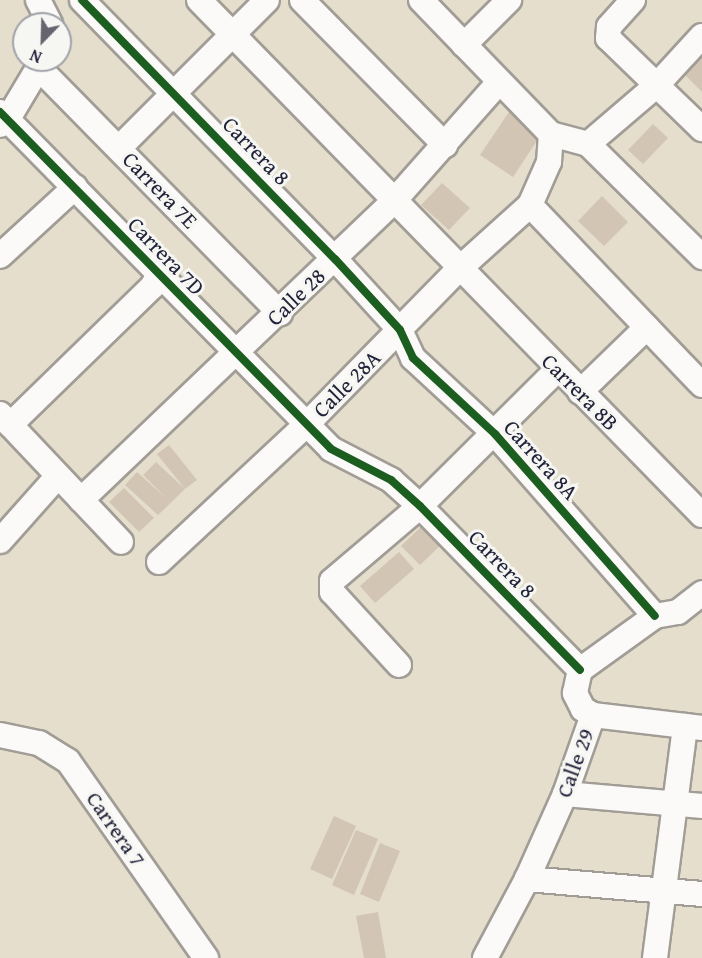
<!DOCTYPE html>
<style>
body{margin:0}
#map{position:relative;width:702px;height:958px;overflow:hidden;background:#e5decd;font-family:"Gentium Book Plus",serif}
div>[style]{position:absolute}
.building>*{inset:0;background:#d2c5b3}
.roads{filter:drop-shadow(2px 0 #a19d96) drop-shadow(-2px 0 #a19d96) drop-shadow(0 2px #a19d96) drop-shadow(0 -2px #a19d96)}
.minor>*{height:24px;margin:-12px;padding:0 12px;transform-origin:12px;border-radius:12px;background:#fbfaf8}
.cycleway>*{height:8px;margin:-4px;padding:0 4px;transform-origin:4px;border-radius:4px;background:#1b5e20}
span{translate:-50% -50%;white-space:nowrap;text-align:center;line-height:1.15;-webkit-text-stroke:6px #f6f6f2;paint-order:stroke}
.street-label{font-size:22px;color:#22223b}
.north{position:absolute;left:12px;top:12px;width:60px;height:60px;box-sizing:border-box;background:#f6f6f2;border:2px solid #a1a1a9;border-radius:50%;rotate:203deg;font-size:16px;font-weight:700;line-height:24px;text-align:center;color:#22223b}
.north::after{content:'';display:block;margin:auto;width:21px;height:27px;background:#66646e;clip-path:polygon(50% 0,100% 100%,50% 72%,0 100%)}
</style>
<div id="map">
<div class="building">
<i style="clip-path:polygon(702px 46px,702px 92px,679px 69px)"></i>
<i style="clip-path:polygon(509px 112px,542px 133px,513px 177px,480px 155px)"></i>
<i style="clip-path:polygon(653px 124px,668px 138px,643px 164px,628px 150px)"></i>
<i style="clip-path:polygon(442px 183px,470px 208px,449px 230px,421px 205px)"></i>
<i style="clip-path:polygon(602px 196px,628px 222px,604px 246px,578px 221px)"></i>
<i style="clip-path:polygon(169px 445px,197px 480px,185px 489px,157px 454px)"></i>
<i style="clip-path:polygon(156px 462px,185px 489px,158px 515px,125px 485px,137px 472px,167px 499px,143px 475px)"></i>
<i style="clip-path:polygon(124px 488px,154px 518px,139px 532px,109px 502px)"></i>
<i style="clip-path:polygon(428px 520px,447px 539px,420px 565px,401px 546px)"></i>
<i style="clip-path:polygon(399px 552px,414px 569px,375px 603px,360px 586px)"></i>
<i style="clip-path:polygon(334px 816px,356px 826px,332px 879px,310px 869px)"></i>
<i style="clip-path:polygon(356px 830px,378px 839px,354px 895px,332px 885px)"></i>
<i style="clip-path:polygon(380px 843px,400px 851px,379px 902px,360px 894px)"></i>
<i style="clip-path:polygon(378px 912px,386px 958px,364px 958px,356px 916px)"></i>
</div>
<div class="roads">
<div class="minor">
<i style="left:38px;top:0;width:27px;rotate:63deg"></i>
<i style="left:82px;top:0;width:362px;rotate:45.7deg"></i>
<i style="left:335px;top:259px;width:96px;rotate:47.5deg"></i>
<i style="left:400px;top:330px;width:31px;rotate:65deg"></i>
<i style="left:413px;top:358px;width:112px;rotate:42.8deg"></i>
<i style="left:495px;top:434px;width:242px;rotate:48.7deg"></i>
<i style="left:199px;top:0;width:720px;rotate:45.68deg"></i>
<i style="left:302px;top:0;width:204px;rotate:45.4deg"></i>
<i style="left:421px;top:0;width:187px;rotate:45.9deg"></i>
<i style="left:551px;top:134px;width:38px;rotate:15deg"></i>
<i style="left:588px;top:144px;width:161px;rotate:44.7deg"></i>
<i style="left:633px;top:0;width:36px;rotate:132deg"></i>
<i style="left:609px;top:27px;width:11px;rotate:95deg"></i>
<i style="left:608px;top:38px;width:131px;rotate:44.1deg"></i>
<i style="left:464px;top:45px;width:64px;rotate:-45deg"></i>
<i style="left:39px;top:68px;width:344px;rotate:45.5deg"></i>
<i style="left:0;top:112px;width:472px;rotate:45.5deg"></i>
<i style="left:331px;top:449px;width:68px;rotate:27.3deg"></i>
<i style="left:391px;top:480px;width:39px;rotate:42deg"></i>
<i style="left:420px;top:506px;width:229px;rotate:45.7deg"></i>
<i style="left:0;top:125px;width:12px;rotate:-42deg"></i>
<i style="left:9px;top:117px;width:66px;rotate:-59.2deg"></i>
<i style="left:588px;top:144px;width:89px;rotate:-40.5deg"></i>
<i style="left:656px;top:86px;width:68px;rotate:-47.4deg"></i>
<i style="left:119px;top:148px;width:209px;rotate:-45deg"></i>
<i style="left:530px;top:205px;width:249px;rotate:46.3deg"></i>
<i style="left:0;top:256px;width:102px;rotate:-42.6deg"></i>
<i style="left:580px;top:392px;width:93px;rotate:-44.1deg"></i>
<i style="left:0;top:414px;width:176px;rotate:46.6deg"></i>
<i style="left:10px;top:425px;width:198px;rotate:-44.2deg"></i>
<i style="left:152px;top:287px;width:13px;rotate:-61deg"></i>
<i style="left:81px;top:500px;width:431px;rotate:-43.7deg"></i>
<i style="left:393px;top:202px;width:160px;rotate:-48.5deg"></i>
<i style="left:0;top:541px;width:87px;rotate:-48.3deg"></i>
<i style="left:159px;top:562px;width:204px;rotate:-43deg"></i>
<i style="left:308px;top:423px;width:216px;rotate:-45.6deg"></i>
<i style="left:459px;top:269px;width:96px;rotate:-42deg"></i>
<i style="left:530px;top:205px;width:47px;rotate:-66.2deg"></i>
<i style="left:549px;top:162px;width:28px;rotate:-86deg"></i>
<i style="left:399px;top:665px;width:99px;rotate:-132.5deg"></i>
<i style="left:332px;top:592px;width:11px;rotate:-90deg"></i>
<i style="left:332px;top:581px;width:116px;rotate:-40.4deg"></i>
<i style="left:420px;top:506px;width:193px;rotate:-44.8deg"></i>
<i style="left:593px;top:715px;width:110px;rotate:6.8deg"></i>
<i style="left:0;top:735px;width:40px;rotate:12deg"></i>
<i style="left:39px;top:743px;width:34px;rotate:32deg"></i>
<i style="left:68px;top:761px;width:241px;rotate:55deg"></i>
<i style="left:565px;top:794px;width:138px;rotate:5deg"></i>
<i style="left:527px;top:879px;width:176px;rotate:4.9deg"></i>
<i style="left:485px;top:958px;width:89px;rotate:-62deg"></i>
<i style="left:527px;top:879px;width:93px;rotate:-65.9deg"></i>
<i style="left:565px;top:794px;width:84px;rotate:-70.5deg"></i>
<i style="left:593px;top:715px;width:12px;rotate:-149deg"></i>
<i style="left:583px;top:709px;width:18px;rotate:-117deg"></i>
<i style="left:575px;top:693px;width:24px;rotate:-78deg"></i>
<i style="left:580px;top:670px;width:92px;rotate:-35.8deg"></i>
<i style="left:655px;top:616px;width:23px;rotate:-10deg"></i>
<i style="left:678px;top:612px;width:31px;rotate:-38deg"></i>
<i style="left:655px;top:958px;width:234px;rotate:-82.6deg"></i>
</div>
</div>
<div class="cycleway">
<i style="left:82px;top:0;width:362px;rotate:45.7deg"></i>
<i style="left:335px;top:259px;width:96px;rotate:47.5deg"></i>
<i style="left:400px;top:330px;width:31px;rotate:65deg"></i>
<i style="left:413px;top:358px;width:112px;rotate:42.8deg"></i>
<i style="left:495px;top:434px;width:242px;rotate:48.7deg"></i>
<i style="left:0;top:112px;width:472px;rotate:45.5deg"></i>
<i style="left:331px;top:449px;width:68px;rotate:27.3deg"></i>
<i style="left:391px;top:480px;width:39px;rotate:42deg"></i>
<i style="left:420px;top:506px;width:229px;rotate:45.7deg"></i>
</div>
<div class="street-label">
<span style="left:256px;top:151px;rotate:46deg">Carrera 8</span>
<span style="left:160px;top:190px;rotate:46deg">Carrera 7E</span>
<span style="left:166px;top:256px;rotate:46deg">Carrera 7D</span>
<span style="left:296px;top:297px;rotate:-44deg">Calle 28</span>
<span style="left:347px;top:384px;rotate:-45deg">Calle 28A</span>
<span style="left:580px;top:392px;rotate:45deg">Carrera 8B</span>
<span style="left:541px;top:460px;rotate:48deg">Carrera 8A</span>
<span style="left:502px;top:564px;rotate:46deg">Carrera 8</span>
<span style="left:575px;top:763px;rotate:-70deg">Calle 29</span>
<span style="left:116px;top:829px;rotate:55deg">Carrera 7</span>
</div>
<div class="north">N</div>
</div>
